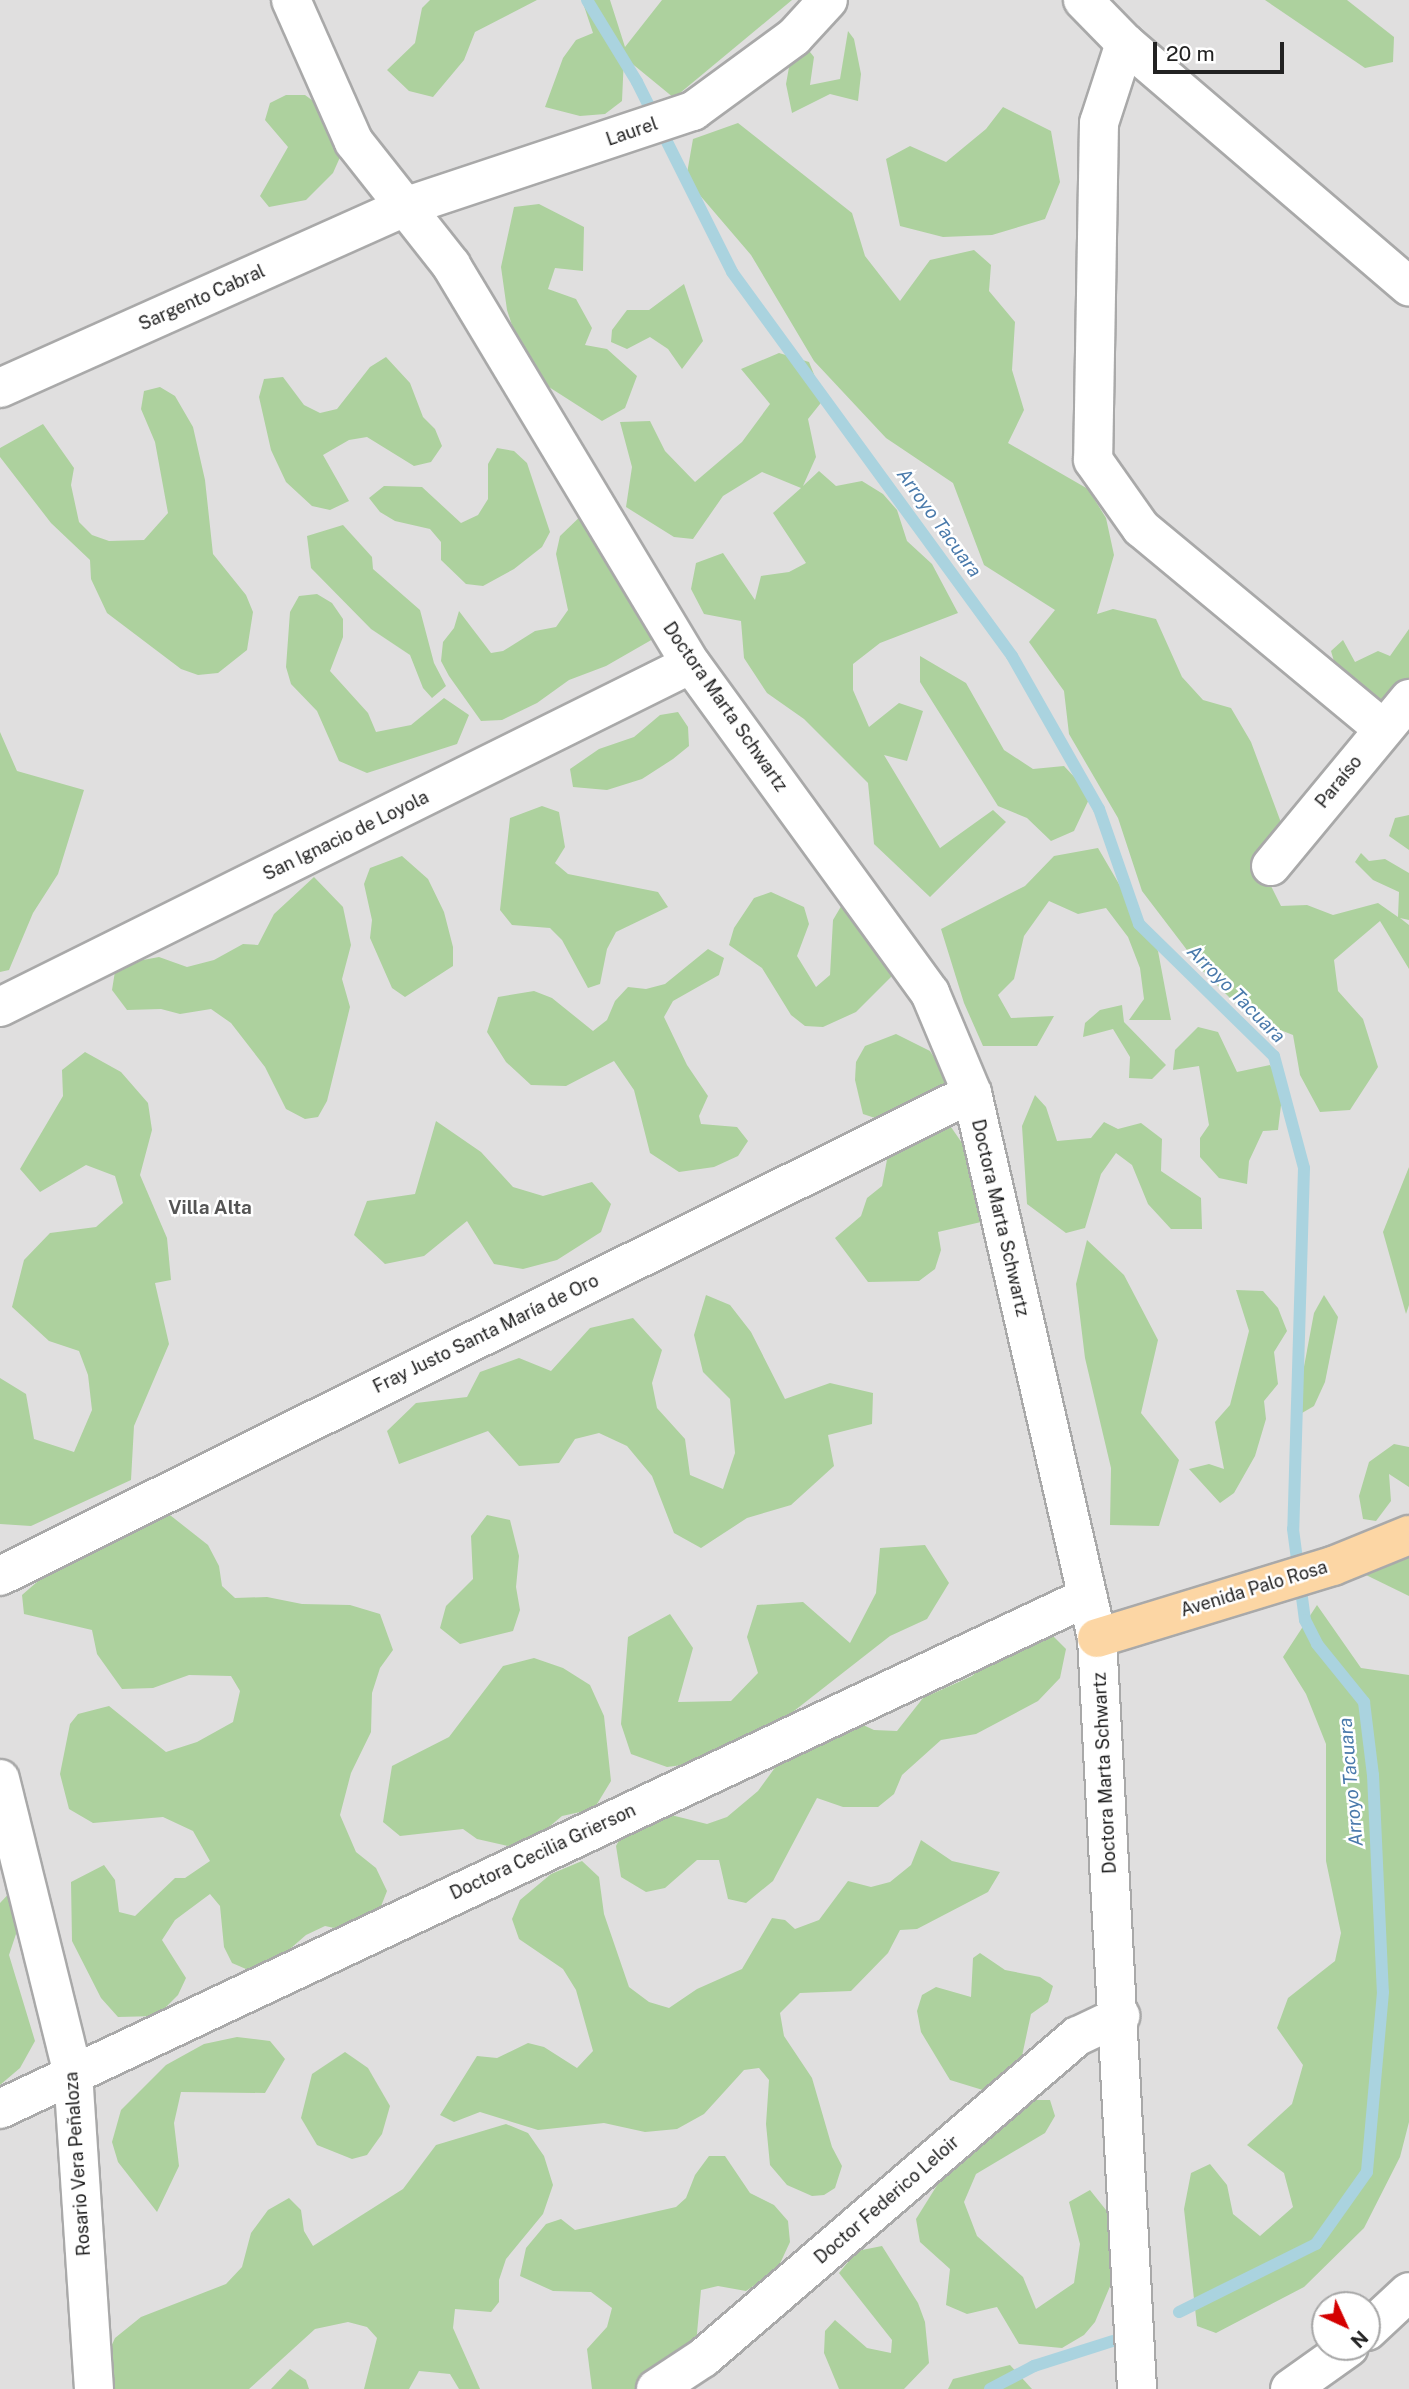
<!DOCTYPE html>
<meta charset="utf-8">
<style>
body{margin:0}
#map{position:relative;width:1409px;height:2389px;overflow:hidden;background:#f2efe9;font-family:"Public Sans",sans-serif}
div>[style]{position:absolute}
.residential>*{inset:0;background:#e0dfdf}
.forest>*{inset:0;background:#add19e}
.stream>*{height:12px;margin:-6px;padding:0 6px;transform-origin:6px;border-radius:6px;background:#aad3df}
.roads{filter:drop-shadow(2px 0 #a9a9a9) drop-shadow(-2px 0 #a9a9a9) drop-shadow(0 2px #a9a9a9) drop-shadow(0 -2px #a9a9a9)}
.minor>*{height:38px;margin:-19px;padding:0 19px;transform-origin:19px;border-radius:19px;background:#fff}
.major>*{height:38px;margin:-19px;padding:0 19px;transform-origin:19px;border-radius:19px;background:#fcd6a4}
span{translate:-50% -50%;white-space:nowrap;text-align:center;line-height:1.15;-webkit-text-stroke:5px #fff;paint-order:stroke}
.street-label{font-size:18px;color:#222}
.water-label{font-size:19px;color:#4a7aab;font-style:italic}
.neighbourhood-label{font-size:19px;color:#555;font-weight:700}
.north{position:absolute;left:1311px;top:2291px;width:70px;height:70px;box-sizing:border-box;background:#fff;border:2px solid #a7a7a7;border-radius:50%;rotate:135deg;font-size:19px;font-weight:700;line-height:28px;text-align:center;color:#222}
.north::after{content:'';display:block;margin:auto;width:24px;height:32px;background:#d40000;clip-path:polygon(50% 0,100% 100%,50% 72%,0 100%)}
.scale{position:absolute;left:1153px;top:42px;width:131px;height:32px;box-sizing:border-box;border:4px solid #222;border-top:0;padding-left:9px;font-size:21px;line-height:24px;white-space:nowrap;color:#222;-webkit-text-stroke:5px #fff;paint-order:stroke}
</style>
<div id="map">
<div class="residential">
<i style="clip-path:polygon(evenodd,0 0,1409px 0,1409px 2389px,0 2389px,0 0,1325px 2305px,1367px 2305px,1367px 2347px,1325px 2347px,1325px 2305px)"></i>
</div>
<div class="forest">
<i style="clip-path:polygon(430px 0,537px 0,475px 32px,464px 60px,433px 97px,409px 91px,387px 70px,415px 43px,422px 8px)"></i>
<i style="clip-path:polygon(582px 0,610px 0,625px 47px,662px 0,792px 0,674px 98px,624px 57px,622px 101px,605px 114px,580px 116px,545px 107px,563px 58px,576px 40px,593px 33px)"></i>
<i style="clip-path:polygon(1265px 0,1347px 0,1394px 37px,1393px 62px,1365px 68px)"></i>
<i style="clip-path:polygon(848px 31px,854px 39px,861px 74px,858px 101px,830px 94px,792px 113px,786px 84px,791px 56px,802px 42px,814px 57px,810px 85px,840px 79px)"></i>
<i style="clip-path:polygon(286px 95px,305px 95px,320px 106px,341px 155px,333px 173px,306px 200px,269px 207px,260px 196px,288px 147px,265px 120px,270px 103px)"></i>
<i style="clip-path:polygon(1003px 107px,1051px 131px,1060px 182px,1045px 219px,992px 235px,943px 237px,900px 226px,886px 159px,910px 146px,946px 162px,986px 129px)"></i>
<i style="clip-path:polygon(738px 123px,852px 213px,865px 256px,900px 301px,930px 260px,974px 250px,991px 265px,989px 291px,1015px 322px,1012px 370px,1024px 410px,1008px 443px,1088px 489px,1106px 518px,1114px 555px,1097px 614px,1113px 609px,1156px 619px,1182px 677px,1203px 700px,1231px 708px,1251px 742px,1289px 844px,1263px 870px,1281px 906px,1307px 905px,1333px 915px,1378px 903px,1398px 917px,1399px 892px,1373px 880px,1355px 862px,1361px 853px,1369px 861px,1385px 859px,1409px 873px,1409px 920px,1400px 918px,1409px 925px,1409px 969px,1380px 921px,1334px 960px,1338px 991px,1363px 1019px,1378px 1067px,1350px 1110px,1320px 1112px,1300px 1075px,1293px 1035px,1250px 1018px,1203px 971px,1142px 891px,1118px 818px,1069px 734px,1064px 691px,1029px 642px,1055px 610px,984px 565px,953px 483px,886px 438px,814px 361px,751px 255px,686px 179px,693px 139px)"></i>
<i style="clip-path:polygon(539px 204px,584px 227px,583px 271px,555px 268px,548px 289px,576px 299px,592px 328px,585px 345px,607px 349px,637px 376px,625px 408px,602px 421px,538px 380px,525px 365px,507px 310px,501px 267px,514px 207px)"></i>
<i style="clip-path:polygon(684px 284px,703px 341px,682px 369px,668px 349px,650px 337px,627px 349px,611px 342px,612px 330px,627px 310px,649px 310px)"></i>
<i style="clip-path:polygon(779px 353px,809px 362px,824px 399px,808px 419px,816px 457px,803px 486px,819px 471px,836px 486px,862px 481px,883px 494px,897px 510px,907px 541px,932px 564px,958px 613px,880px 643px,853px 664px,853px 690px,869px 727px,899px 703px,923px 711px,907px 761px,884px 755px,940px 848px,993px 810px,1006px 822px,930px 897px,874px 844px,868px 783px,804px 719px,767px 693px,744px 658px,741px 621px,704px 614px,691px 589px,696px 563px,723px 553px,755px 600px,761px 576px,789px 572px,806px 563px,773px 513px,801px 488px,762px 472px,723px 496px,693px 539px,674px 537px,626px 507px,632px 467px,620px 422px,650px 421px,665px 451px,695px 482px,742px 442px,770px 404px,741px 369px)"></i>
<i style="clip-path:polygon(386px 357px,410px 383px,423px 417px,435px 429px,442px 446px,431px 462px,414px 466px,367px 437px,349px 440px,323px 455px,349px 501px,330px 510px,312px 506px,286px 482px,271px 450px,259px 397px,264px 379px,283px 377px,304px 405px,320px 413px,337px 409px,370px 367px)"></i>
<i style="clip-path:polygon(160px 387px,175px 396px,193px 427px,205px 480px,213px 554px,246px 595px,253px 612px,247px 650px,218px 673px,198px 675px,181px 669px,107px 613px,91px 579px,90px 560px,51px 523px,0 457px,0 448px,43px 424px,74px 468px,71px 485px,79px 522px,92px 535px,109px 541px,144px 540px,168px 513px,155px 442px,141px 409px,144px 391px)"></i>
<i style="clip-path:polygon(497px 448px,514px 451px,527px 463px,550px 532px,542px 547px,514px 569px,483px 586px,466px 584px,441px 560px,441px 542px,430px 529px,395px 521px,380px 512px,369px 498px,384px 486px,422px 487px,461px 523px,478px 515px,488px 499px,488px 464px)"></i>
<i style="clip-path:polygon(586px 511px,660px 635px,606px 666px,569px 680px,537px 703px,502px 720px,481px 721px,449px 676px,441px 661px,443px 642px,454px 628px,459px 611px,491px 653px,503px 651px,535px 631px,556px 627px,568px 610px,556px 554px,560px 536px)"></i>
<i style="clip-path:polygon(343px 525px,372px 557px,373px 569px,420px 610px,434px 663px,446px 686px,432px 698px,423px 688px,410px 655px,371px 629px,311px 568px,307px 536px)"></i>
<i style="clip-path:polygon(317px 594px,332px 603px,343px 619px,343px 637px,330px 671px,368px 713px,376px 732px,411px 725px,444px 698px,469px 715px,457px 744px,367px 773px,339px 761px,317px 711px,291px 684px,286px 667px,290px 612px,299px 596px)"></i>
<i style="clip-path:polygon(1409px 629px,1409px 683px,1391px 705px,1342px 689px,1331px 651px,1343px 640px,1355px 662px,1378px 651px,1390px 656px)"></i>
<i style="clip-path:polygon(920px 656px,966px 683px,1004px 750px,1033px 769px,1064px 766px,1091px 795px,1074px 831px,1051px 841px,1027px 818px,998px 806px,920px 682px)"></i>
<i style="clip-path:polygon(678px 712px,688px 727px,689px 746px,673px 759px,642px 779px,607px 790px,573px 787px,570px 769px,599px 749px,634px 737px,660px 715px)"></i>
<i style="clip-path:polygon(0 732px,17px 771px,84px 790px,58px 874px,33px 913px,9px 970px,0 972px)"></i>
<i style="clip-path:polygon(542px 806px,559px 812px,565px 847px,555px 863px,568px 874px,658px 892px,668px 907px,616px 932px,607px 949px,600px 984px,588px 988px,562px 940px,550px 928px,512px 925px,500px 910px,510px 818px)"></i>
<i style="clip-path:polygon(1409px 815px,1409px 850px,1389px 836px,1395px 818px)"></i>
<i style="clip-path:polygon(1098px 848px,1158px 951px,1171px 1020px,1129px 1020px,1144px 999px,1140px 968px,1128px 937px,1106px 908px,1078px 914px,1049px 901px,1024px 936px,1014px 979px,998px 995px,1011px 1018px,1054px 1016px,1037px 1046px,983px 1046px,964px 1003px,941px 929px,1025px 886px,1054px 856px)"></i>
<i style="clip-path:polygon(402px 856px,428px 879px,444px 912px,453px 947px,453px 966px,405px 997px,392px 988px,370px 938px,372px 920px,364px 884px,370px 868px)"></i>
<i style="clip-path:polygon(314px 877px,343px 907px,351px 945px,342px 979px,350px 1007px,327px 1101px,318px 1117px,305px 1119px,286px 1109px,265px 1067px,231px 1023px,211px 1009px,180px 1014px,161px 1009px,127px 1010px,112px 990px,116px 965px,159px 957px,187px 967px,214px 960px,243px 944px,258px 945px,274px 914px)"></i>
<i style="clip-path:polygon(771px 892px,804px 907px,809px 924px,797px 956px,816px 987px,830px 975px,833px 920px,843px 903px,895px 973px,856px 1012px,823px 1027px,805px 1026px,791px 1015px,762px 968px,729px 945px,734px 928px,754px 898px)"></i>
<i style="clip-path:polygon(708px 949px,724px 958px,719px 975px,673px 1001px,664px 1017px,687px 1065px,708px 1096px,699px 1116px,701px 1124px,737px 1127px,748px 1141px,738px 1156px,714px 1167px,679px 1172px,650px 1153px,634px 1090px,614px 1061px,566px 1086px,531px 1085px,506px 1062px,487px 1032px,498px 997px,534px 991px,552px 998px,593px 1031px,607px 1020px,615px 1001px,628px 987px,646px 989px,665px 984px)"></i>
<i style="clip-path:polygon(1122px 1005px,1124px 1022px,1166px 1065px,1152px 1079px,1129px 1078px,1130px 1057px,1113px 1029px,1083px 1037px,1085px 1023px,1100px 1010px)"></i>
<i style="clip-path:polygon(1198px 1027px,1218px 1032px,1237px 1072px,1270px 1065px,1283px 1089px,1278px 1130px,1263px 1131px,1249px 1161px,1247px 1184px,1219px 1178px,1200px 1157px,1200px 1138px,1209px 1125px,1199px 1066px,1173px 1070px,1175px 1050px)"></i>
<i style="clip-path:polygon(896px 1034px,930px 1051px,949px 1081px,939px 1092px,881px 1120px,863px 1114px,855px 1080px,856px 1062px,865px 1046px)"></i>
<i style="clip-path:polygon(85px 1052px,121px 1072px,148px 1103px,152px 1130px,140px 1175px,167px 1238px,171px 1280px,155px 1283px,169px 1344px,134px 1426px,131px 1480px,31px 1526px,0 1524px,0 1378px,26px 1394px,34px 1439px,74px 1452px,92px 1410px,88px 1375px,79px 1351px,49px 1341px,12px 1307px,24px 1260px,50px 1233px,96px 1227px,123px 1203px,115px 1176px,86px 1165px,40px 1192px,20px 1169px,63px 1096px,62px 1070px)"></i>
<i style="clip-path:polygon(1035px 1095px,1046px 1107px,1057px 1141px,1091px 1138px,1104px 1122px,1118px 1129px,1141px 1123px,1162px 1139px,1161px 1171px,1201px 1198px,1202px 1229px,1171px 1229px,1148px 1204px,1132px 1165px,1116px 1153px,1101px 1174px,1085px 1228px,1066px 1233px,1027px 1204px,1022px 1126px)"></i>
<i style="clip-path:polygon(436px 1121px,481px 1152px,513px 1187px,543px 1196px,592px 1182px,611px 1204px,601px 1232px,557px 1260px,523px 1269px,494px 1264px,467px 1221px,424px 1256px,385px 1264px,354px 1235px,367px 1201px,415px 1194px)"></i>
<i style="clip-path:polygon(934px 1121px,951px 1127px,962px 1143px,994px 1219px,938px 1232px,941px 1250px,935px 1269px,919px 1281px,868px 1282px,835px 1238px,861px 1216px,867px 1198px,882px 1186px,889px 1149px)"></i>
<i style="clip-path:polygon(1409px 1167px,1409px 1305px,1406px 1314px,1383px 1232px)"></i>
<i style="clip-path:polygon(1087px 1240px,1124px 1275px,1158px 1340px,1141px 1413px,1179px 1460px,1159px 1526px,1110px 1525px,1111px 1468px,1085px 1358px,1076px 1284px)"></i>
<i style="clip-path:polygon(1236px 1290px,1263px 1291px,1278px 1308px,1287px 1331px,1274px 1352px,1278px 1384px,1264px 1401px,1266px 1419px,1255px 1456px,1234px 1493px,1220px 1503px,1189px 1469px,1209px 1464px,1224px 1469px,1215px 1422px,1230px 1405px,1249px 1331px)"></i>
<i style="clip-path:polygon(706px 1295px,730px 1305px,751px 1332px,785px 1399px,830px 1383px,873px 1393px,872px 1424px,828px 1435px,834px 1466px,791px 1505px,747px 1518px,701px 1548px,674px 1533px,652px 1476px,627px 1446px,599px 1433px,575px 1439px,559px 1463px,519px 1466px,488px 1431px,399px 1464px,387px 1431px,416px 1403px,467px 1397px,480px 1372px,519px 1358px,551px 1371px,590px 1328px,633px 1318px,662px 1350px,652px 1383px,657px 1408px,685px 1439px,690px 1475px,723px 1489px,735px 1453px,730px 1399px,703px 1372px,694px 1335px)"></i>
<i style="clip-path:polygon(1324px 1295px,1338px 1317px,1325px 1382px,1314px 1406px,1302px 1413px,1300px 1388px,1314px 1313px)"></i>
<i style="clip-path:polygon(1394px 1444px,1409px 1447px,1409px 1487px,1389px 1474px,1391px 1501px,1376px 1521px,1363px 1519px,1359px 1496px,1369px 1462px)"></i>
<i style="clip-path:polygon(161px 1508px,208px 1545px,219px 1566px,222px 1586px,235px 1598px,267px 1597px,302px 1604px,350px 1605px,380px 1614px,393px 1650px,380px 1668px,372px 1693px,371px 1732px,351px 1773px,340px 1815px,356px 1852px,376px 1868px,387px 1891px,376px 1919px,339px 1929px,325px 1926px,306px 1935px,260px 1975px,232px 1963px,224px 1947px,220px 1906px,210px 1894px,175px 1920px,162px 1940px,186px 1978px,178px 1995px,157px 2016px,118px 2017px,101px 1998px,72px 1941px,71px 1882px,104px 1865px,115px 1880px,119px 1912px,135px 1916px,175px 1878px,185px 1878px,210px 1861px,193px 1831px,163px 1817px,93px 1823px,69px 1809px,60px 1774px,70px 1724px,78px 1714px,109px 1706px,166px 1752px,197px 1742px,233px 1722px,240px 1691px,231px 1676px,189px 1675px,153px 1688px,122px 1689px,97px 1654px,92px 1630px,24px 1614px,22px 1595px,52px 1569px)"></i>
<i style="clip-path:polygon(487px 1515px,510px 1520px,519px 1556px,516px 1587px,520px 1610px,513px 1631px,460px 1644px,440px 1628px,446px 1606px,473px 1579px,471px 1536px)"></i>
<i style="clip-path:polygon(925px 1545px,949px 1583px,927px 1619px,890px 1636px,758px 1739px,706px 1762px,667px 1767px,631px 1754px,621px 1724px,628px 1637px,670px 1614px,693px 1648px,678px 1702px,731px 1701px,758px 1673px,747px 1637px,757px 1605px,803px 1602px,850px 1643px,876px 1593px,880px 1548px)"></i>
<i style="clip-path:polygon(1409px 1547px,1409px 1596px,1366px 1575px,1389px 1551px)"></i>
<i style="clip-path:polygon(1317px 1605px,1361px 1668px,1409px 1675px,1409px 2122px,1400px 2157px,1364px 2228px,1304px 2287px,1216px 2333px,1197px 2326px,1184px 2209px,1191px 2173px,1210px 2164px,1227px 2185px,1233px 2214px,1260px 2236px,1293px 2207px,1284px 2173px,1247px 2145px,1292px 2104px,1303px 2065px,1277px 2028px,1288px 1998px,1335px 1961px,1341px 1933px,1326px 1861px,1326px 1744px,1306px 1694px,1283px 1657px)"></i>
<i style="clip-path:polygon(1048px 1631px,1066px 1649px,1060px 1678px,1038px 1701px,976px 1734px,941px 1740px,902px 1775px,894px 1794px,878px 1807px,843px 1807px,817px 1798px,773px 1881px,746px 1903px,728px 1899px,719px 1860px,697px 1860px,665px 1888px,646px 1892px,621px 1877px,616px 1846px,622px 1834px,663px 1813px,707px 1824px,727px 1817px,758px 1791px,782px 1758px,848px 1718px,874px 1730px,897px 1731px,923px 1698px,972px 1676px,1008px 1643px)"></i>
<i style="clip-path:polygon(534px 1658px,563px 1668px,590px 1685px,604px 1716px,611px 1781px,594px 1809px,562px 1816px,531px 1842px,508px 1846px,477px 1839px,463px 1829px,400px 1836px,383px 1822px,392px 1766px,449px 1737px,503px 1666px)"></i>
<i style="clip-path:polygon(921px 1840px,952px 1861px,1000px 1872px,988px 1892px,917px 1929px,900px 1930px,888px 1953px,851px 1991px,800px 1993px,780px 2013px,784px 2036px,812px 2078px,832px 2147px,842px 2166px,835px 2188px,824px 2195px,812px 2196px,787px 2185px,770px 2165px,766px 2124px,769px 2080px,759px 2068px,744px 2070px,704px 2114px,677px 2129px,645px 2132px,604px 2123px,538px 2130px,480px 2112px,454px 2122px,440px 2115px,477px 2056px,497px 2058px,528px 2043px,544px 2047px,577px 2068px,593px 2051px,576px 1990px,563px 1969px,519px 1939px,512px 1919px,520px 1900px,551px 1874px,582px 1861px,599px 1877px,604px 1914px,629px 1987px,649px 2002px,669px 2008px,697px 1989px,742px 1969px,772px 1918px,785px 1920px,795px 1929px,819px 1920px,848px 1881px,871px 1887px,890px 1882px,911px 1865px)"></i>
<i style="clip-path:polygon(16px 1886px,20px 1922px,9px 1955px,35px 2041px,20px 2068px,0 2085px,0 1903px)"></i>
<i style="clip-path:polygon(980px 1953px,1005px 1970px,1040px 1977px,1053px 1986px,1048px 2002px,1031px 2014px,1022px 2056px,1005px 2078px,986px 2091px,950px 2080px,921px 2032px,917px 2011px,922px 1995px,936px 1987px,971px 1997px,973px 1958px)"></i>
<i style="clip-path:polygon(237px 2037px,270px 2041px,285px 2059px,265px 2093px,181px 2092px,174px 2123px,179px 2166px,157px 2212px,118px 2162px,112px 2142px,121px 2110px,166px 2065px,204px 2044px)"></i>
<i style="clip-path:polygon(345px 2052px,368px 2068px,390px 2106px,382px 2134px,367px 2155px,352px 2159px,317px 2145px,301px 2118px,312px 2074px)"></i>
<i style="clip-path:polygon(1036px 2100px,1050px 2100px,1055px 2116px,1045px 2133px,976px 2174px,964px 2202px,977px 2236px,1023px 2277px,1036px 2309px,1074px 2283px,1080px 2244px,1069px 2202px,1090px 2190px,1110px 2215px,1119px 2265px,1095px 2322px,1084px 2335px,1062px 2348px,1019px 2344px,997px 2307px,967px 2314px,946px 2305px,950px 2269px,920px 2242px,916px 2219px,941px 2179px,1018px 2109px)"></i>
<i style="clip-path:polygon(506px 2124px,528px 2133px,544px 2156px,553px 2185px,543px 2214px,506px 2259px,499px 2280px,499px 2302px,491px 2312px,455px 2309px,453px 2328px,480px 2389px,459px 2389px,450px 2374px,419px 2371px,409px 2389px,364px 2389px,377px 2338px,367px 2327px,348px 2322px,315px 2329px,249px 2389px,111px 2389px,103px 2364px,115px 2338px,141px 2317px,226px 2284px,242px 2267px,251px 2233px,268px 2210px,289px 2198px,301px 2210px,304px 2231px,313px 2246px,403px 2189px,436px 2145px)"></i>
<i style="clip-path:polygon(709px 2156px,725px 2156px,750px 2193px,774px 2205px,788px 2221px,790px 2242px,777px 2270px,746px 2291px,718px 2286px,701px 2290px,696px 2344px,658px 2389px,592px 2389px,587px 2349px,607px 2327px,612px 2308px,591px 2292px,553px 2291px,520px 2276px,526px 2248px,546px 2224px,561px 2219px,575px 2230px,676px 2207px,686px 2198px,695px 2175px)"></i>
<i style="clip-path:polygon(882px 2246px,918px 2303px,925px 2322px,929px 2363px,904px 2389px,839px 2389px,824px 2353px,825px 2331px,835px 2320px,867px 2348px,891px 2353px,892px 2340px,839px 2273px,857px 2251px)"></i>
<i style="clip-path:polygon(1010px 2365px,1032px 2389px,948px 2389px,953px 2379px)"></i>
<i style="clip-path:polygon(290px 2369px,306px 2380px,309px 2389px,271px 2389px)"></i>
</div>
<div class="stream">
<i style="left:587px;top:0;width:96px;rotate:58.6deg"></i>
<i style="left:637px;top:82px;width:212px;rotate:63.4deg"></i>
<i style="left:732px;top:272px;width:475px;rotate:53.9deg"></i>
<i style="left:1012px;top:656px;width:176px;rotate:60.4deg"></i>
<i style="left:1099px;top:809px;width:122px;rotate:70.8deg"></i>
<i style="left:1139px;top:924px;width:189px;rotate:44.4deg"></i>
<i style="left:1274px;top:1056px;width:116px;rotate:75deg"></i>
<i style="left:1304px;top:1168px;width:361px;rotate:91.7deg"></i>
<i style="left:1293px;top:1529px;width:92px;rotate:82.5deg"></i>
<i style="left:1305px;top:1620px;width:27px;rotate:63deg"></i>
<i style="left:1317px;top:1644px;width:75px;rotate:51deg"></i>
<i style="left:1364px;top:1702px;width:74px;rotate:83deg"></i>
<i style="left:1373px;top:1775px;width:217px;rotate:87.4deg"></i>
<i style="left:1383px;top:1992px;width:181px;rotate:95.1deg"></i>
<i style="left:1367px;top:2172px;width:88px;rotate:125.3deg"></i>
<i style="left:1316px;top:2244px;width:153px;rotate:153.6deg"></i>
<i style="left:990px;top:2389px;width:50px;rotate:-27.6deg"></i>
<i style="left:1034px;top:2366px;width:83px;rotate:-17.6deg"></i>
</div>
<div class="roads">
<div class="minor">
<i style="left:291px;top:0;width:155px;rotate:66.1deg"></i>
<i style="left:354px;top:142px;width:157px;rotate:51.7deg"></i>
<i style="left:451px;top:265px;width:466px;rotate:59deg"></i>
<i style="left:691px;top:664px;width:407px;rotate:54deg"></i>
<i style="left:930px;top:993px;width:108px;rotate:67.2deg"></i>
<i style="left:972px;top:1093px;width:559px;rotate:77.08deg"></i>
<i style="left:1097px;top:1638px;width:752px;rotate:86.95deg"></i>
<i style="left:1083px;top:0;width:60px;rotate:45.7deg"></i>
<i style="left:1125px;top:43px;width:374px;rotate:40.6deg"></i>
<i style="left:1125px;top:43px;width:84px;rotate:108deg"></i>
<i style="left:1099px;top:123px;width:337px;rotate:91deg"></i>
<i style="left:1093px;top:460px;width:83px;rotate:54.8deg"></i>
<i style="left:1141px;top:528px;width:315px;rotate:39.7deg"></i>
<i style="left:0;top:388px;width:443px;rotate:-24.1deg"></i>
<i style="left:404px;top:207px;width:305px;rotate:-18.4deg"></i>
<i style="left:693px;top:111px;width:125px;rotate:-36.2deg"></i>
<i style="left:794px;top:37px;width:50px;rotate:-47.4deg"></i>
<i style="left:1271px;top:866px;width:217px;rotate:-50.4deg"></i>
<i style="left:0;top:1007px;width:771px;rotate:-26.4deg"></i>
<i style="left:0;top:1576px;width:1085px;rotate:-26.42deg"></i>
<i style="left:0;top:1779px;width:303px;rotate:76.1deg"></i>
<i style="left:73px;top:2073px;width:317px;rotate:86.2deg"></i>
<i style="left:0;top:2109px;width:1202px;rotate:-25.22deg"></i>
<i style="left:1367px;top:2331px;width:57px;rotate:-42.9deg"></i>
<i style="left:656px;top:2389px;width:56px;rotate:-33.4deg"></i>
<i style="left:703px;top:2358px;width:494px;rotate:-40.7deg"></i>
<i style="left:1078px;top:2036px;width:47px;rotate:-25.5deg"></i>
<i style="left:1290px;top:2389px;width:72px;rotate:-35.4deg"></i>
</div>
<div class="major">
<i style="left:1097px;top:1638px;width:247px;rotate:-17deg"></i>
<i style="left:1333px;top:1566px;width:82px;rotate:-22.2deg"></i>
</div>
</div>
<div class="street-label">
<span style="left:632px;top:132px;rotate:-19deg">Laurel</span>
<span style="left:202px;top:298px;rotate:-24deg">Sargento Cabral</span>
<span style="left:725px;top:707px;rotate:55deg">Doctora Marta Schwartz</span>
<span style="left:1339px;top:782px;rotate:-51deg">Paraíso</span>
<span style="left:346px;top:836px;rotate:-26deg">San Ignacio de Loyola</span>
<span style="left:1000px;top:1218px;rotate:77deg">Doctora Marta Schwartz</span>
<span style="left:486px;top:1334px;rotate:-26deg">Fray Justo Santa María de Oro</span>
<span style="left:1254px;top:1589px;rotate:-17deg">Avenida Palo Rosa</span>
<span style="left:1105px;top:1773px;rotate:-93deg">Doctora Marta Schwartz</span>
<span style="left:543px;top:1852px;rotate:-25deg">Doctora Cecilia Grierson</span>
<span style="left:78px;top:2164px;rotate:-94deg">Rosario Vera Peñaloza</span>
<span style="left:887px;top:2200px;rotate:-41deg">Doctor Federico Leloir</span>
</div>
<div class="water-label">
<span style="left:939px;top:523px;rotate:54deg">Arroyo Tacuara</span>
<span style="left:1236px;top:994px;rotate:45deg">Arroyo Tacuara</span>
<span style="left:1351px;top:1782px;rotate:-95deg">Arroyo Tacuara</span>
</div>
<div class="neighbourhood-label">
<span style="left:210px;top:1208px">Villa Alta</span>
</div>
<div class="north">N</div>
<div class="scale">20 m</div>
</div>
